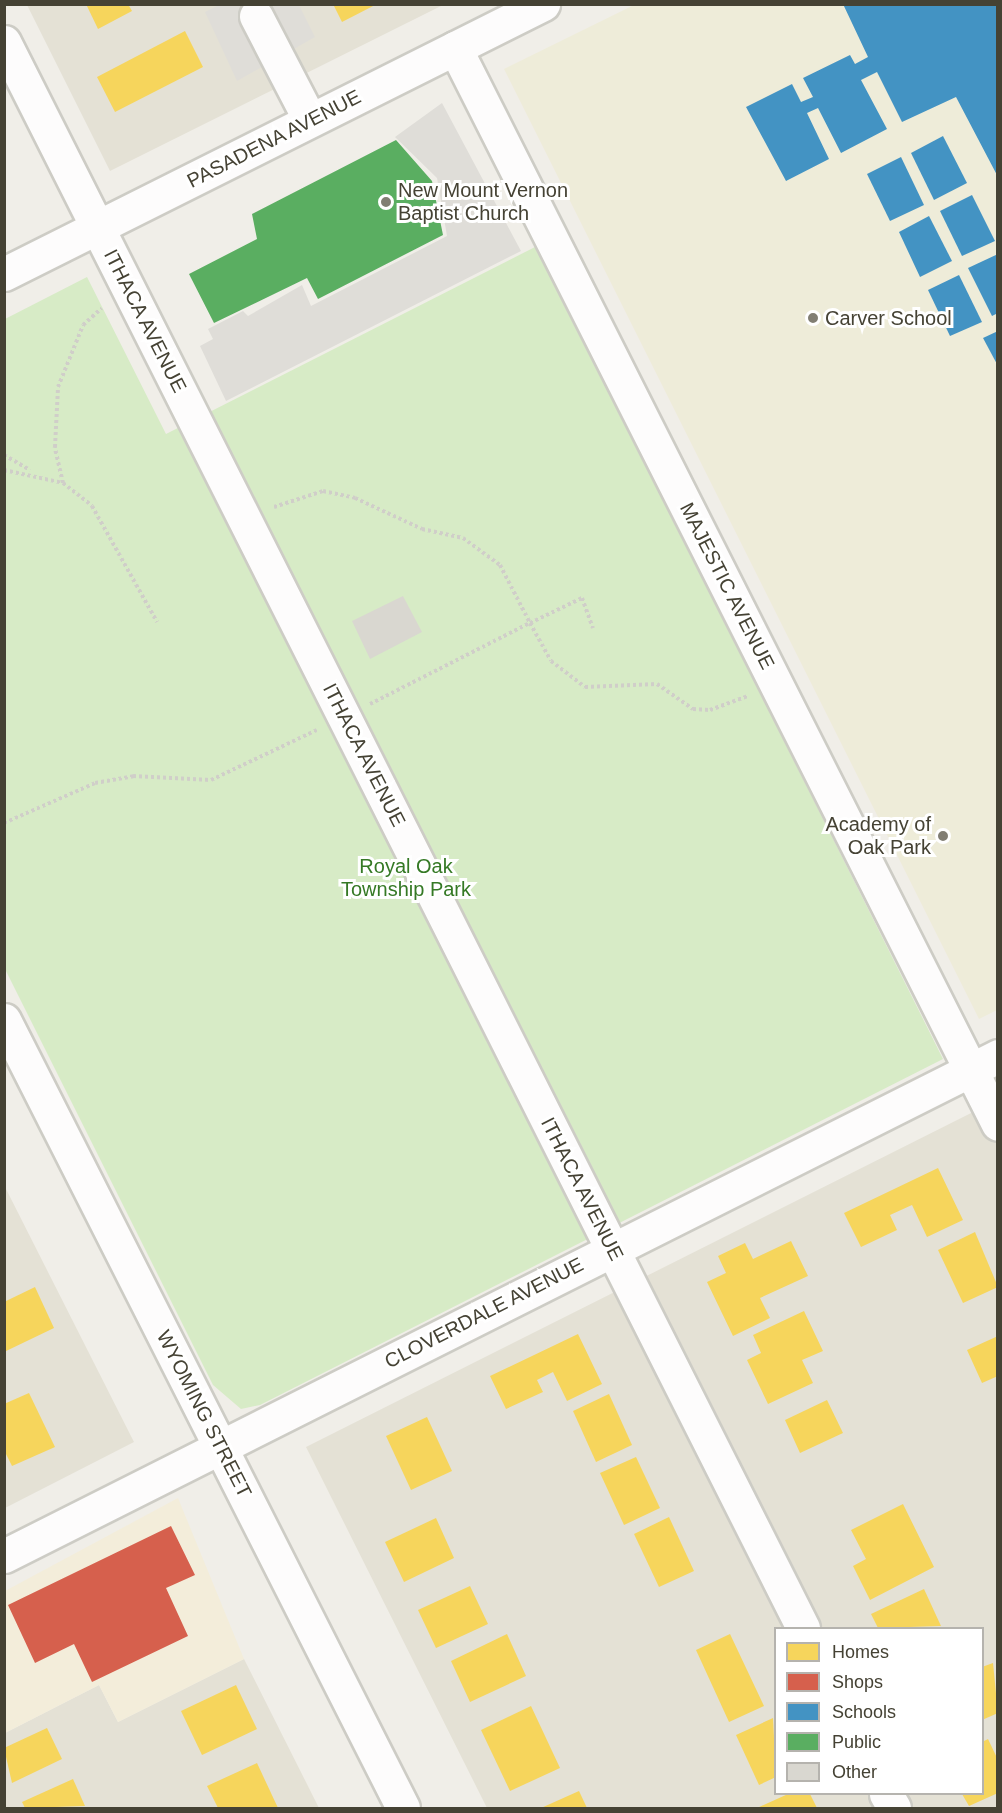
<!DOCTYPE html>
<style>
body{margin:0}
#map{position:relative;width:1002px;height:1813px;overflow:hidden;background:#f0eee8;font-family:Helvetica,sans-serif}
div>[style]{position:absolute}
.residential>*{inset:0;background:#e4e1d5}
.commercial>*{inset:0;background:#f3edda}
.education>*{inset:0;background:#eeecd9}
.green>*{inset:0;background:#d7ebc6}
.parking>*{inset:0;background:#dfddd8}
.homes>*{inset:0;background:#f6d55c}
.shops>*{inset:0;background:#d6604d}
.schools>*{inset:0;background:#4393c3}
.public>*{inset:0;background:#5aae61}
.building>*{inset:0;background:#d9d7d0}
.path>*{height:4px;margin-top:-2px;transform-origin:0;background:repeating-linear-gradient(90deg,#d0cec9 0 3px,transparent 0 6px)}
.roads{filter:drop-shadow(2px 0 #cdccc5) drop-shadow(-2px 0 #cdccc5) drop-shadow(0 2px #cdccc5) drop-shadow(0 -2px #cdccc5)}
.minor>*{height:33px;margin:-16.5px;padding:0 16.5px;transform-origin:16.5px;border-radius:16.5px;background:#fdfcfc}
.dots>*{width:16px;height:16px;translate:-50% -50%;box-sizing:border-box;border:3px solid #fff;border-radius:50%}
span{translate:-50% -50%;white-space:nowrap;text-align:center;line-height:1.15;-webkit-text-stroke:6px #fff;paint-order:stroke}
.street-label{font-size:20px;color:#454234}
.poi-label{font-size:20px;color:#454234}
.left{translate:0 -50%;text-align:left}
.right{translate:-100% -50%;text-align:right}
.park-label{font-size:20px;color:#357925}
.frame{position:absolute;inset:0;border:6px solid #454234;pointer-events:none}
.legend{position:absolute;left:774px;top:1627px;width:210px;height:168px;box-sizing:border-box;background:#fff;border:2px solid #b5b3ae;margin:0;padding:8px 10px;list-style:none;font-size:18px;color:#454234}
.legend li{display:flex;align-items:center;gap:12px;height:30px}
.legend b{width:30px;border:2px solid #b5b3ae}
</style>
<div id="map">
<div class="residential">
<i style="clip-path:polygon(27px 5px,443px 5px,110px 171px)"></i>
<i style="clip-path:polygon(evenodd,997px 1100px,997px 1808px,487px 1808px,306px 1447px,997px 1100px,776px 1628px,982px 1628px,982px 1794px,776px 1794px,776px 1628px)"></i>
<i style="clip-path:polygon(4px 1185px,134px 1442px,5px 1508px,4px 1508px)"></i>
<i style="clip-path:polygon(244px 1659px,319px 1808px,5px 1808px,5px 1733px,99px 1685px,118px 1722px)"></i>
</div>
<div class="commercial">
<i style="clip-path:polygon(178px 1498px,244px 1659px,118px 1722px,99px 1685px,5px 1733px,5px 1591px)"></i>
</div>
<div class="education">
<i style="clip-path:polygon(634px 5px,997px 5px,997px 1010px,979px 1019px,504px 69px)"></i>
</div>
<div class="green">
<i style="clip-path:polygon(537px 246px,943px 1059px,260px 1405px,241px 1409px,213px 1385px,5px 969px,5px 319px,87px 277px,166px 434px)"></i>
</div>
<div class="parking">
<i style="clip-path:polygon(219px 5px,299px 5px,315px 37px,237px 81px,205px 12px)"></i>
<i style="clip-path:polygon(442px 103px,521px 251px,226px 401px,200px 346px,213px 339px,208px 329px,243px 311px,248px 316px,302px 285px,311px 306px,447px 236px,437px 178px,395px 137px)"></i>
</div>
<div class="homes">
<i style="clip-path:polygon(86px 4px,128px 4px,132px 11px,98px 29px)"></i>
<i style="clip-path:polygon(333px 4px,377px 4px,342px 22px)"></i>
<i style="clip-path:polygon(185px 31px,203px 67px,115px 112px,97px 77px)"></i>
<i style="clip-path:polygon(938px 1168px,963px 1220px,927px 1237px,912px 1205px,890px 1215px,897px 1230px,861px 1247px,844px 1213px)"></i>
<i style="clip-path:polygon(975px 1232px,998px 1287px,963px 1303px,938px 1250px)"></i>
<i style="clip-path:polygon(791px 1241px,808px 1276px,760px 1298px,770px 1318px,733px 1336px,707px 1282px,726px 1273px,718px 1256px,745px 1243px,753px 1259px)"></i>
<i style="clip-path:polygon(35px 1287px,54px 1328px,4px 1352px,4px 1302px)"></i>
<i style="clip-path:polygon(804px 1311px,823px 1351px,802px 1360px,813px 1383px,768px 1404px,747px 1360px,761px 1353px,753px 1335px)"></i>
<i style="clip-path:polygon(578px 1334px,602px 1384px,567px 1401px,553px 1372px,537px 1380px,543px 1392px,506px 1409px,490px 1376px)"></i>
<i style="clip-path:polygon(998px 1336px,998px 1376px,982px 1383px,967px 1350px)"></i>
<i style="clip-path:polygon(29px 1393px,55px 1447px,12px 1466px,4px 1450px,4px 1404px)"></i>
<i style="clip-path:polygon(609px 1394px,632px 1445px,596px 1462px,573px 1411px)"></i>
<i style="clip-path:polygon(827px 1400px,843px 1433px,800px 1453px,785px 1420px)"></i>
<i style="clip-path:polygon(427px 1417px,452px 1471px,411px 1490px,386px 1436px)"></i>
<i style="clip-path:polygon(636px 1457px,660px 1508px,624px 1525px,600px 1473px)"></i>
<i style="clip-path:polygon(903px 1504px,934px 1567px,870px 1600px,853px 1566px,866px 1559px,851px 1530px)"></i>
<i style="clip-path:polygon(669px 1517px,694px 1571px,659px 1587px,634px 1534px)"></i>
<i style="clip-path:polygon(436px 1518px,454px 1558px,404px 1582px,385px 1542px)"></i>
<i style="clip-path:polygon(470px 1586px,488px 1624px,436px 1648px,418px 1610px)"></i>
<i style="clip-path:polygon(924px 1589px,941px 1626px,878px 1628px,871px 1614px)"></i>
<i style="clip-path:polygon(507px 1634px,526px 1676px,470px 1702px,451px 1661px)"></i>
<i style="clip-path:polygon(730px 1634px,764px 1706px,729px 1722px,696px 1650px)"></i>
<i style="clip-path:polygon(993px 1663px,998px 1713px,982px 1720px,982px 1667px)"></i>
<i style="clip-path:polygon(236px 1685px,257px 1729px,202px 1755px,181px 1711px)"></i>
<i style="clip-path:polygon(531px 1706px,560px 1768px,510px 1791px,481px 1730px)"></i>
<i style="clip-path:polygon(773px 1718px,776px 1777px,759px 1785px,736px 1735px)"></i>
<i style="clip-path:polygon(47px 1728px,62px 1759px,12px 1783px,4px 1748px)"></i>
<i style="clip-path:polygon(988px 1739px,998px 1760px,998px 1793px,969px 1806px,962px 1794px,982px 1794px,982px 1742px)"></i>
<i style="clip-path:polygon(257px 1763px,278px 1808px,218px 1808px,207px 1786px)"></i>
<i style="clip-path:polygon(73px 1779px,85px 1806px,25px 1808px,22px 1802px)"></i>
<i style="clip-path:polygon(579px 1791px,587px 1808px,541px 1808px)"></i>
<i style="clip-path:polygon(788px 1794px,810px 1794px,817px 1808px,757px 1808px)"></i>
</div>
<div class="shops">
<i style="clip-path:polygon(171px 1526px,195px 1575px,166px 1588px,188px 1636px,92px 1682px,74px 1644px,35px 1663px,8px 1605px)"></i>
</div>
<div class="schools">
<i style="clip-path:polygon(843px 4px,998px 4px,998px 177px,956px 97px,902px 122px,877px 72px,861px 80px,887px 129px,841px 153px,818px 108px,807px 113px,829px 159px,786px 181px,746px 107px,792px 84px,801px 102px,813px 97px,803px 78px,850px 55px,855px 64px,868px 57px)"></i>
<i style="clip-path:polygon(943px 136px,967px 183px,934px 200px,911px 153px)"></i>
<i style="clip-path:polygon(901px 157px,924px 205px,890px 221px,867px 174px)"></i>
<i style="clip-path:polygon(972px 195px,995px 241px,962px 256px,940px 211px)"></i>
<i style="clip-path:polygon(929px 216px,952px 261px,920px 277px,899px 232px)"></i>
<i style="clip-path:polygon(998px 254px,998px 313px,992px 316px,968px 268px)"></i>
<i style="clip-path:polygon(959px 275px,982px 322px,950px 336px,928px 290px)"></i>
<i style="clip-path:polygon(998px 331px,998px 366px,983px 338px)"></i>
</div>
<div class="public">
<i style="clip-path:polygon(396px 140px,432px 181px,443px 235px,318px 299px,307px 278px,214px 323px,189px 274px,257px 239px,252px 214px)"></i>
</div>
<div class="building">
<i style="clip-path:polygon(403px 596px,422px 632px,370px 659px,352px 621px)"></i>
</div>
<div class="path">
<i style="left:4px;top:455px;width:30px;rotate:30deg"></i>
<i style="left:4px;top:470px;width:60px;rotate:12.4deg"></i>
<i style="left:63px;top:483px;width:37px;rotate:38deg"></i>
<i style="left:92px;top:506px;width:133px;rotate:60.7deg"></i>
<i style="left:63px;top:483px;width:37px;rotate:-103deg"></i>
<i style="left:55px;top:447px;width:60px;rotate:-87.1deg"></i>
<i style="left:58px;top:387px;width:67px;rotate:-68deg"></i>
<i style="left:83px;top:325px;width:25px;rotate:-42deg"></i>
<i style="left:274px;top:507px;width:52px;rotate:-18.1deg"></i>
<i style="left:323px;top:491px;width:33px;rotate:12deg"></i>
<i style="left:355px;top:498px;width:74px;rotate:24.8deg"></i>
<i style="left:422px;top:529px;width:42px;rotate:12.4deg"></i>
<i style="left:463px;top:538px;width:46px;rotate:36.1deg"></i>
<i style="left:500px;top:565px;width:65px;rotate:62.7deg"></i>
<i style="left:530px;top:623px;width:58px;rotate:-25.7deg"></i>
<i style="left:582px;top:598px;width:32px;rotate:70deg"></i>
<i style="left:370px;top:704px;width:179px;rotate:-26.9deg"></i>
<i style="left:530px;top:623px;width:43px;rotate:61.1deg"></i>
<i style="left:551px;top:661px;width:43px;rotate:37.4deg"></i>
<i style="left:585px;top:687px;width:72px;rotate:-2.4deg"></i>
<i style="left:657px;top:684px;width:44px;rotate:34.8deg"></i>
<i style="left:693px;top:709px;width:17px;rotate:3deg"></i>
<i style="left:710px;top:710px;width:40px;rotate:-20.2deg"></i>
<i style="left:4px;top:823px;width:99px;rotate:-23.7deg"></i>
<i style="left:95px;top:783px;width:39px;rotate:-10deg"></i>
<i style="left:133px;top:776px;width:78px;rotate:2.9deg"></i>
<i style="left:211px;top:780px;width:117px;rotate:-25.3deg"></i>
</div>
<div class="roads">
<div class="minor">
<i style="left:256px;top:16px;width:117px;rotate:62.6deg"></i>
<i style="left:4px;top:42px;width:1776px;rotate:63.26deg"></i>
<i style="left:455px;top:48px;width:1205px;rotate:63.22deg"></i>
<i style="left:4px;top:274px;width:603px;rotate:-26.61deg"></i>
<i style="left:4px;top:1020px;width:883px;rotate:63.14deg"></i>
<i style="left:4px;top:1556px;width:1113px;rotate:-26.7deg"></i>
<i style="left:886px;top:1794px;width:16px;rotate:60deg"></i>
</div>
</div>
<div class="dots">
<i style="left:386px;top:202px;background:#817e73"></i>
<i style="left:813px;top:318px;background:#817e73"></i>
<i style="left:943px;top:836px;background:#817e73"></i>
</div>
<div class="street-label">
<span style="left:274px;top:139px;rotate:-27deg">PASADENA AVENUE</span>
<span style="left:145px;top:321px;rotate:63deg">ITHACA AVENUE</span>
<span style="left:727px;top:586px;rotate:63deg">MAJESTIC AVENUE</span>
<span style="left:364px;top:755px;rotate:63deg">ITHACA AVENUE</span>
<span style="left:582px;top:1189px;rotate:63deg">ITHACA AVENUE</span>
<span style="left:484px;top:1313px;rotate:-27deg">CLOVERDALE AVENUE</span>
<span style="left:204px;top:1414px;rotate:63deg">WYOMING STREET</span>
</div>
<div class="poi-label">
<span class="left" style="left:398px;top:202px">New Mount Vernon<br>Baptist Church</span>
<span class="left" style="left:825px;top:318px">Carver School</span>
<span class="right" style="left:931px;top:836px">Academy of<br>Oak Park</span>
</div>
<div class="park-label">
<span style="left:406px;top:878px">Royal Oak<br>Township Park</span>
</div>
<div class="frame"></div>
<ul class="legend">
<li><b style="height:16px;background:#f6d55c"></b>Homes</li>
<li><b style="height:16px;background:#d6604d"></b>Shops</li>
<li><b style="height:16px;background:#4393c3"></b>Schools</li>
<li><b style="height:16px;background:#5aae61"></b>Public</li>
<li><b style="height:16px;background:#d9d7d0"></b>Other</li>
</ul>
</div>
